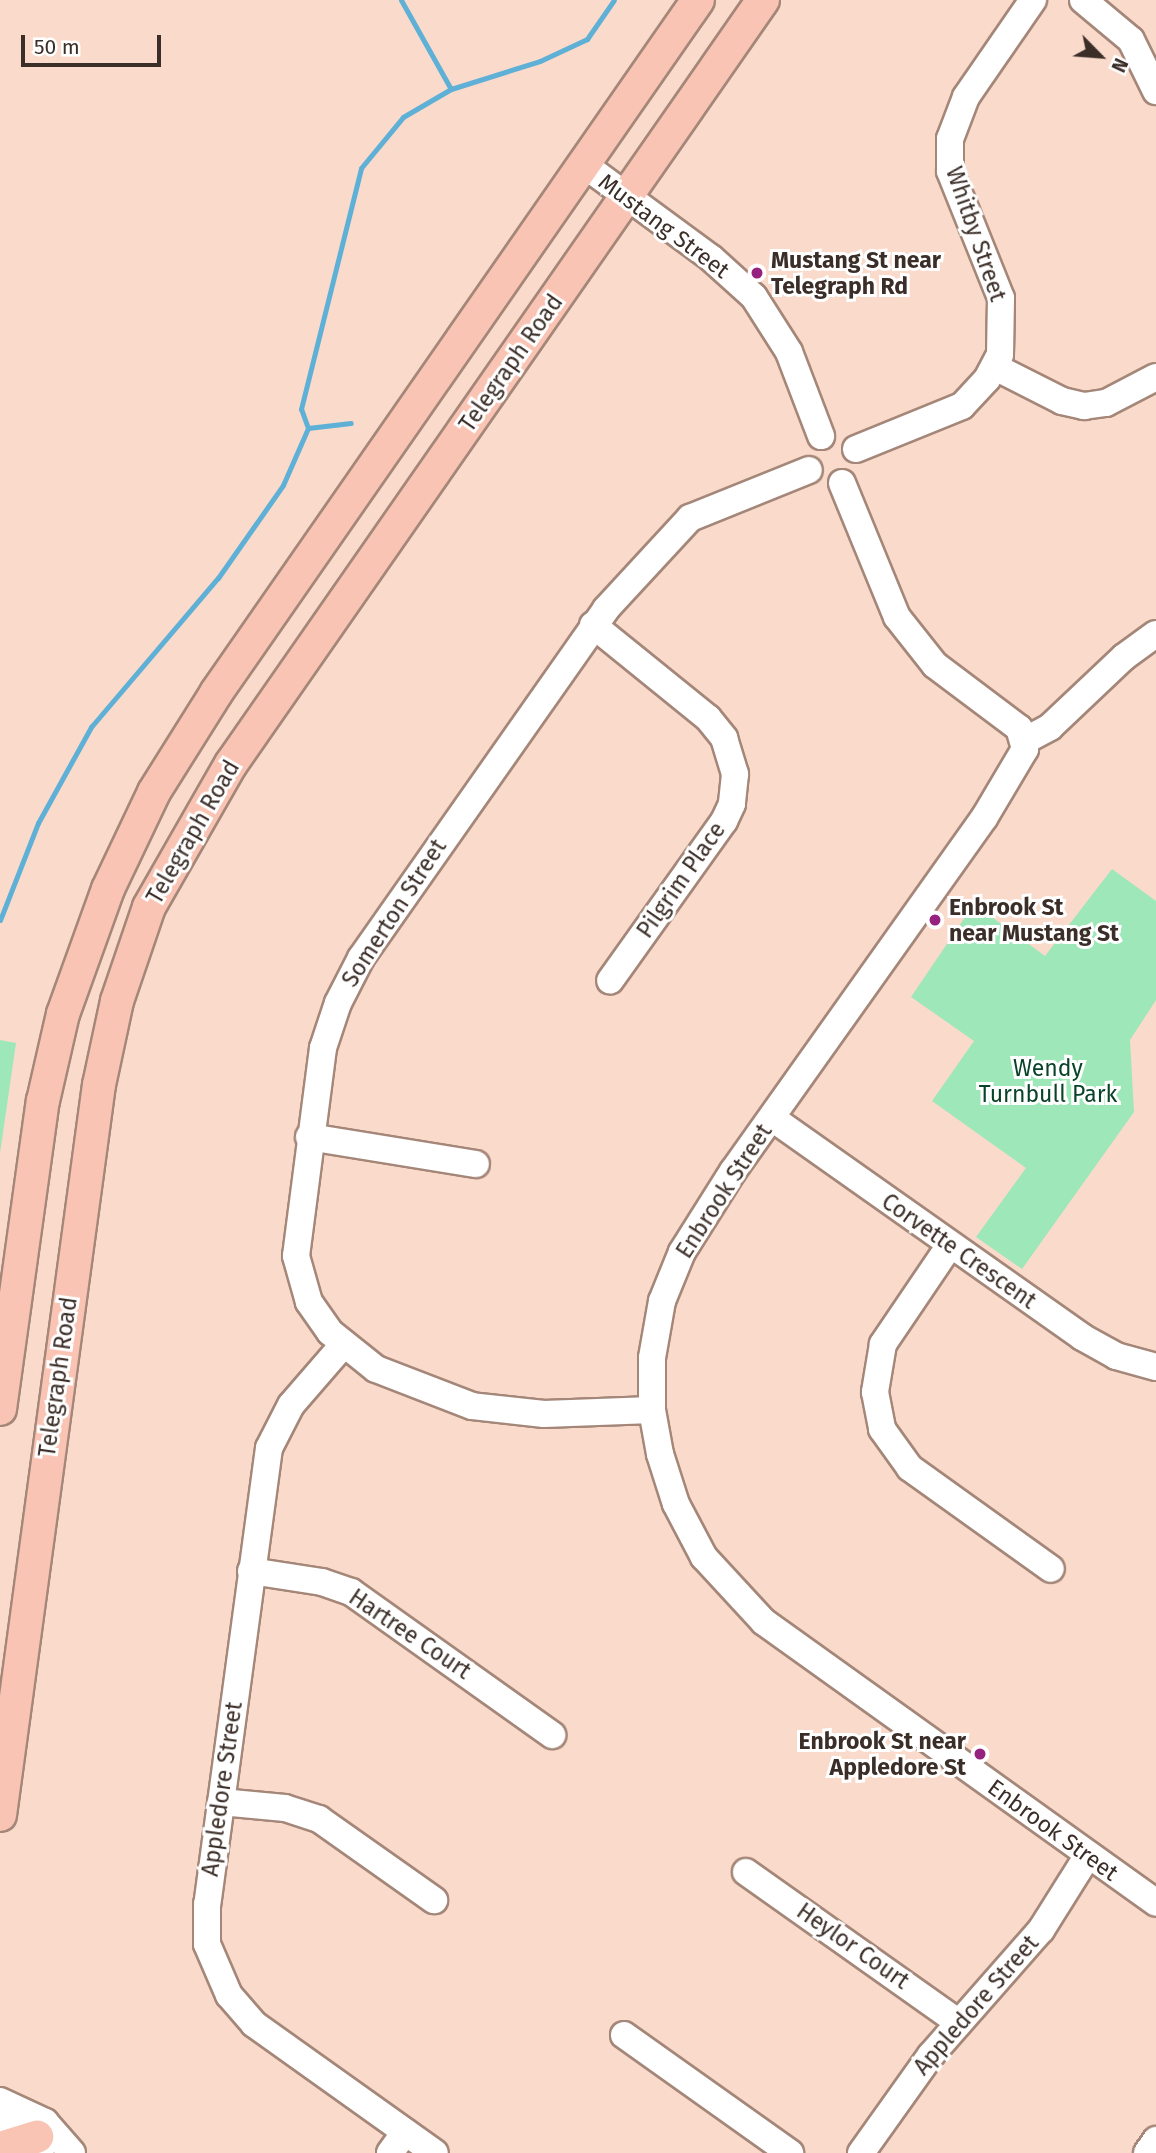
<!DOCTYPE html>
<style>
body{margin:0}
#map{position:relative;width:1156px;height:2153px;overflow:hidden;background:#fadaca;font-family:"Fira Sans",sans-serif}
div>[style]{position:absolute}
.green>*{inset:0;background:#9de7b9}
.stream>*{height:5px;margin:-2.5px;padding:0 2.5px;transform-origin:2.5px;border-radius:2.5px;background:#5eb0d7}
.roads{filter:drop-shadow(2px 0 #a48779) drop-shadow(-2px 0 #a48779) drop-shadow(0 2px #a48779) drop-shadow(0 -2px #a48779)}
.minor>*{height:26px;margin:-13px;padding:0 13px;transform-origin:13px;border-radius:13px;background:#fff}
.major>*{height:32px;margin:-16px;padding:0 16px;transform-origin:16px;border-radius:16px;background:#f9c4b4}
.dots>*{width:19px;height:19px;translate:-50% -50%;box-sizing:border-box;border:4px solid #fff;border-radius:50%}
span{translate:-50% -50%;white-space:nowrap;text-align:center;line-height:1.15;-webkit-text-stroke:6px #fff;paint-order:stroke}
.street-label{font-size:23px;color:#3b2e28}
.poi-label{font-size:23px;color:#3b2e28;font-weight:700}
.left{translate:0 -50%;text-align:left}
.right{translate:-100% -50%;text-align:right}
.park-label{font-size:23px;color:#094428}
.north{position:absolute;left:1065px;top:21px;width:70px;height:70px;-webkit-text-stroke:5px #fff;paint-order:stroke;rotate:115deg;font-size:19px;font-weight:700;line-height:28px;text-align:center;color:#3b2e28}
.north::after{content:'';display:block;margin:auto;width:24px;height:32px;background:#3b2e28;clip-path:polygon(50% 0,100% 100%,50% 72%,0 100%)}
.scale{position:absolute;left:21px;top:35px;width:140px;height:32px;box-sizing:border-box;border:4px solid #3b2e28;border-top:0;padding-left:9px;font-size:21px;line-height:24px;white-space:nowrap;color:#3b2e28;-webkit-text-stroke:5px #fff;paint-order:stroke}
</style>
<div id="map">
<div class="green">
<i style="clip-path:polygon(1112px 869px,1156px 901px,1156px 1000px,1130px 1040px,1134px 1112px,1022px 1269px,976px 1237px,1026px 1168px,932px 1101px,974px 1041px,911px 997px,974px 904px,1045px 956px)"></i>
<i style="clip-path:polygon(0 1040px,16px 1043px,0 1153px)"></i>
</div>
<div class="stream">
<i style="left:401px;top:0;width:102px;rotate:60.7deg"></i>
<i style="left:308px;top:428px;width:43px;rotate:-6.6deg"></i>
<i style="left:0;top:920px;width:104px;rotate:-68.6deg"></i>
<i style="left:38px;top:823px;width:110px;rotate:-61.1deg"></i>
<i style="left:91px;top:727px;width:196px;rotate:-49.6deg"></i>
<i style="left:218px;top:578px;width:113px;rotate:-55deg"></i>
<i style="left:283px;top:485px;width:62px;rotate:-66.3deg"></i>
<i style="left:308px;top:428px;width:20px;rotate:-110deg"></i>
<i style="left:301px;top:409px;width:248px;rotate:-76deg"></i>
<i style="left:361px;top:168px;width:66px;rotate:-50.5deg"></i>
<i style="left:403px;top:117px;width:56px;rotate:-30.3deg"></i>
<i style="left:451px;top:89px;width:93px;rotate:-17.5deg"></i>
<i style="left:540px;top:61px;width:52px;rotate:-25.1deg"></i>
<i style="left:587px;top:39px;width:47px;rotate:-55.3deg"></i>
</div>
<div class="roads">
<div class="minor">
<i style="left:1083px;top:0;width:62px;rotate:39.8deg"></i>
<i style="left:1131px;top:40px;width:57px;rotate:63.9deg"></i>
<i style="left:583px;top:164px;width:159px;rotate:36.3deg"></i>
<i style="left:711px;top:258px;width:58px;rotate:42.2deg"></i>
<i style="left:754px;top:297px;width:65px;rotate:57.5deg"></i>
<i style="left:789px;top:352px;width:90px;rotate:69.1deg"></i>
<i style="left:995px;top:367px;width:75px;rotate:26.9deg"></i>
<i style="left:1062px;top:401px;width:23px;rotate:13deg"></i>
<i style="left:1084px;top:406px;width:22px;rotate:-8deg"></i>
<i style="left:1106px;top:403px;width:56px;rotate:-27.5deg"></i>
<i style="left:856px;top:449px;width:114px;rotate:-22.1deg"></i>
<i style="left:962px;top:406px;width:37px;rotate:-47deg"></i>
<i style="left:987px;top:379px;width:27px;rotate:-62deg"></i>
<i style="left:1000px;top:355px;width:57px;rotate:-89deg"></i>
<i style="left:1001px;top:298px;width:137px;rotate:-111.9deg"></i>
<i style="left:950px;top:171px;width:32px;rotate:-90deg"></i>
<i style="left:950px;top:139px;width:45px;rotate:-69.1deg"></i>
<i style="left:966px;top:97px;width:118px;rotate:-55.4deg"></i>
<i style="left:842px;top:483px;width:145px;rotate:67.7deg"></i>
<i style="left:897px;top:617px;width:61px;rotate:51.6deg"></i>
<i style="left:935px;top:665px;width:105px;rotate:36.9deg"></i>
<i style="left:1019px;top:728px;width:22px;rotate:74deg"></i>
<i style="left:1025px;top:749px;width:80px;rotate:120.7deg"></i>
<i style="left:984px;top:818px;width:433px;rotate:125.4deg"></i>
<i style="left:733px;top:1171px;width:96px;rotate:122.2deg"></i>
<i style="left:682px;top:1252px;width:53px;rotate:112.2deg"></i>
<i style="left:662px;top:1301px;width:58px;rotate:100deg"></i>
<i style="left:652px;top:1358px;width:52px;rotate:90deg"></i>
<i style="left:652px;top:1410px;width:45px;rotate:79.7deg"></i>
<i style="left:660px;top:1454px;width:52px;rotate:72.3deg"></i>
<i style="left:676px;top:1504px;width:60px;rotate:62.2deg"></i>
<i style="left:704px;top:1557px;width:88px;rotate:47.3deg"></i>
<i style="left:764px;top:1622px;width:482px;rotate:35.6deg"></i>
<i style="left:593px;top:625px;width:148px;rotate:39deg"></i>
<i style="left:708px;top:718px;width:26px;rotate:51deg"></i>
<i style="left:724px;top:738px;width:38px;rotate:73deg"></i>
<i style="left:735px;top:774px;width:30px;rotate:96deg"></i>
<i style="left:732px;top:804px;width:19px;rotate:115deg"></i>
<i style="left:724px;top:821px;width:196px;rotate:125.5deg"></i>
<i style="left:1026px;top:740px;width:27px;rotate:-28deg"></i>
<i style="left:1050px;top:727px;width:102px;rotate:-43.4deg"></i>
<i style="left:1124px;top:657px;width:39px;rotate:-36deg"></i>
<i style="left:772px;top:1118px;width:380px;rotate:35.2deg"></i>
<i style="left:1082px;top:1337px;width:39px;rotate:29deg"></i>
<i style="left:1116px;top:1356px;width:41px;rotate:15.4deg"></i>
<i style="left:309px;top:1137px;width:169px;rotate:9.2deg"></i>
<i style="left:950px;top:1245px;width:120px;rotate:124.1deg"></i>
<i style="left:883px;top:1344px;width:49px;rotate:99.5deg"></i>
<i style="left:875px;top:1392px;width:38px;rotate:79deg"></i>
<i style="left:882px;top:1429px;width:48px;rotate:54.3deg"></i>
<i style="left:910px;top:1468px;width:173px;rotate:35.6deg"></i>
<i style="left:343px;top:1345px;width:79px;rotate:130.9deg"></i>
<i style="left:291px;top:1405px;width:48px;rotate:117.1deg"></i>
<i style="left:269px;top:1448px;width:460px;rotate:97.7deg"></i>
<i style="left:207px;top:1904px;width:40px;rotate:90deg"></i>
<i style="left:207px;top:1944px;width:56px;rotate:66.7deg"></i>
<i style="left:229px;top:1995px;width:38px;rotate:49deg"></i>
<i style="left:254px;top:2024px;width:222px;rotate:35.5deg"></i>
<i style="left:652px;top:1410px;width:108px;rotate:177.9deg"></i>
<i style="left:544px;top:1414px;width:72px;rotate:-173.7deg"></i>
<i style="left:472px;top:1406px;width:103px;rotate:-158.9deg"></i>
<i style="left:376px;top:1369px;width:59px;rotate:-141.2deg"></i>
<i style="left:330px;top:1332px;width:37px;rotate:-125deg"></i>
<i style="left:309px;top:1302px;width:48px;rotate:-105.8deg"></i>
<i style="left:296px;top:1256px;width:210px;rotate:-82.6deg"></i>
<i style="left:323px;top:1048px;width:47px;rotate:-71.6deg"></i>
<i style="left:338px;top:1003px;width:51px;rotate:-62.9deg"></i>
<i style="left:361px;top:958px;width:426px;rotate:-54.9deg"></i>
<i style="left:606px;top:609px;width:124px;rotate:-47.3deg"></i>
<i style="left:690px;top:518px;width:128px;rotate:-22deg"></i>
<i style="left:251px;top:1571px;width:72px;rotate:8.8deg"></i>
<i style="left:322px;top:1582px;width:31px;rotate:19deg"></i>
<i style="left:351px;top:1592px;width:247px;rotate:35.4deg"></i>
<i style="left:221px;top:1802px;width:64px;rotate:5.4deg"></i>
<i style="left:285px;top:1808px;width:36px;rotate:18deg"></i>
<i style="left:319px;top:1819px;width:141px;rotate:35.2deg"></i>
<i style="left:746px;top:1872px;width:260px;rotate:35.3deg"></i>
<i style="left:624px;top:2035px;width:204px;rotate:35.4deg"></i>
<i style="left:0;top:2101px;width:50px;rotate:25deg"></i>
<i style="left:45px;top:2122px;width:41px;rotate:48.9deg"></i>
<i style="left:0;top:2121px;width:50px;rotate:26.1deg"></i>
<i style="left:390px;top:2153px;width:26px;rotate:-54deg"></i>
<i style="left:861px;top:2153px;width:120px;rotate:-54.5deg"></i>
<i style="left:931px;top:2055px;width:167px;rotate:-48.7deg"></i>
<i style="left:1041px;top:1930px;width:89px;rotate:-57.9deg"></i>
<i style="left:1147px;top:2153px;width:16px;rotate:-55deg"></i>
</div>
<div class="major">
<i style="left:0;top:1409px;width:311px;rotate:-82.1deg"></i>
<i style="left:43px;top:1101px;width:89px;rotate:-77.1deg"></i>
<i style="left:63px;top:1014px;width:133px;rotate:-70.2deg"></i>
<i style="left:108px;top:889px;width:107px;rotate:-64.6deg"></i>
<i style="left:154px;top:792px;width:117px;rotate:-57.9deg"></i>
<i style="left:216px;top:693px;width:844px;rotate:-55.18deg"></i>
<i style="left:0;top:1815px;width:737px;rotate:-82.28deg"></i>
<i style="left:99px;top:1085px;width:86px;rotate:-77.9deg"></i>
<i style="left:117px;top:1001px;width:99px;rotate:-71.2deg"></i>
<i style="left:149px;top:907px;width:165px;rotate:-60.2deg"></i>
<i style="left:231px;top:764px;width:931px;rotate:-55.15deg"></i>
<i style="left:0;top:2148px;width:39px;rotate:-17deg"></i>
</div>
</div>
<div class="dots">
<i style="left:757px;top:273px;background:#962280"></i>
<i style="left:935px;top:920px;background:#962280"></i>
<i style="left:980px;top:1754px;background:#962280"></i>
</div>
<div class="street-label">
<span style="left:664px;top:226px;rotate:37deg">Mustang Street</span>
<span style="left:976px;top:234px;rotate:71deg">Whitby Street</span>
<span style="left:511px;top:363px;rotate:-55deg">Telegraph Road</span>
<span style="left:193px;top:832px;rotate:-60deg">Telegraph Road</span>
<span style="left:681px;top:880px;rotate:-55deg">Pilgrim Place</span>
<span style="left:394px;top:913px;rotate:-57deg">Somerton Street</span>
<span style="left:724px;top:1191px;rotate:-57deg">Enbrook Street</span>
<span style="left:959px;top:1251px;rotate:35deg">Corvette Crescent</span>
<span style="left:58px;top:1377px;rotate:-82deg">Telegraph Road</span>
<span style="left:410px;top:1634px;rotate:34deg">Hartree Court</span>
<span style="left:222px;top:1789px;rotate:-82deg">Appledore Street</span>
<span style="left:1053px;top:1830px;rotate:36deg">Enbrook Street</span>
<span style="left:853px;top:1946px;rotate:35deg">Heylor Court</span>
<span style="left:976px;top:2005px;rotate:-49deg">Appledore Street</span>
</div>
<div class="poi-label">
<span class="left" style="left:771px;top:273px">Mustang St near<br>Telegraph Rd</span>
<span class="left" style="left:949px;top:920px">Enbrook St<br>near Mustang St</span>
<span class="right" style="left:966px;top:1754px">Enbrook St near<br>Appledore St</span>
</div>
<div class="park-label">
<span style="left:1048px;top:1081px">Wendy<br>Turnbull Park</span>
</div>
<div class="north">N</div>
<div class="scale">50 m</div>
</div>
